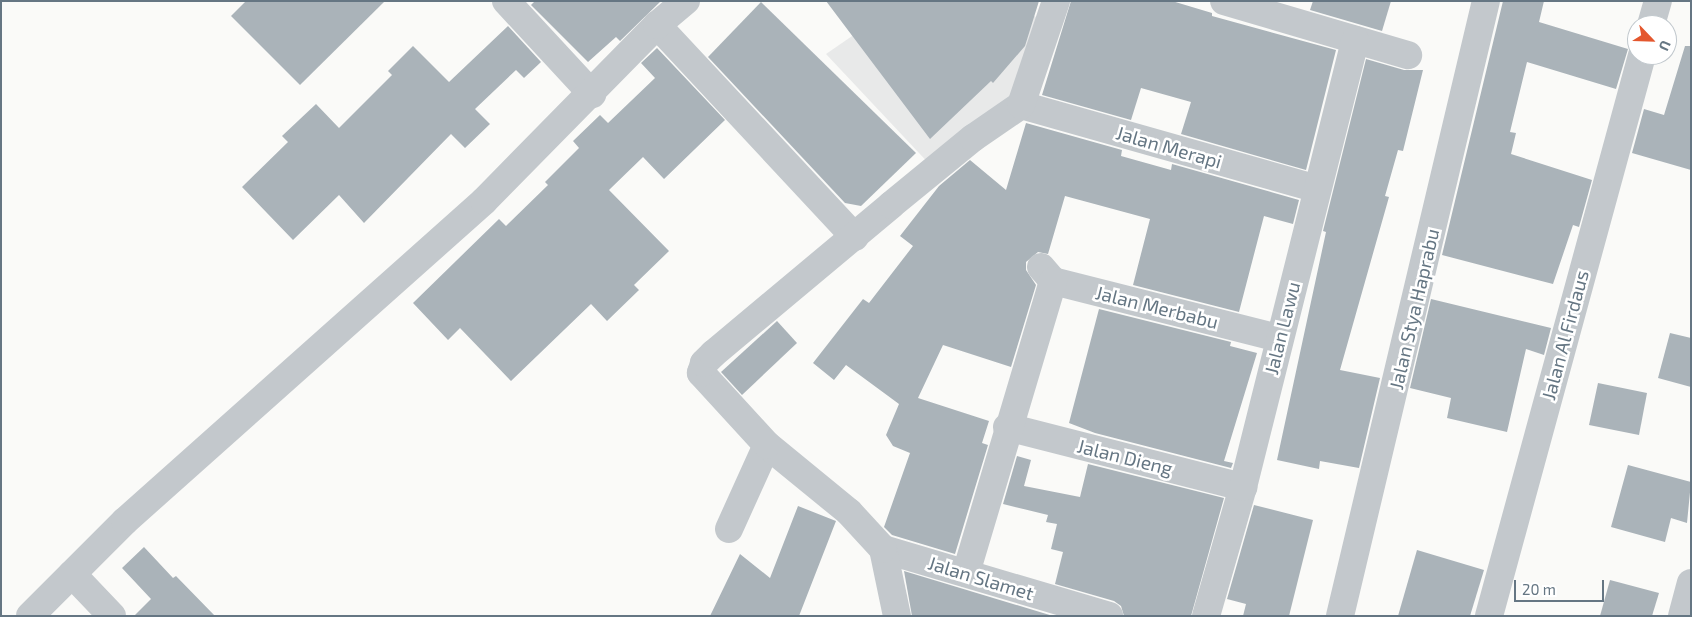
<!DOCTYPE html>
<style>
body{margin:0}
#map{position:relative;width:1692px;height:617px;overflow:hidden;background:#fafaf8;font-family:"Exo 2",sans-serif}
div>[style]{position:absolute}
.built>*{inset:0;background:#e8e9e9}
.building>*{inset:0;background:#aab3b9}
.minor>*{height:28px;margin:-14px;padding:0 14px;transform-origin:14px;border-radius:14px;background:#c3c8cc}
span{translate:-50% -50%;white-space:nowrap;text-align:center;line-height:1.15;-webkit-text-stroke:5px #fff;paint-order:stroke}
.street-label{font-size:19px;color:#657683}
.frame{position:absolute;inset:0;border:2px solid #657683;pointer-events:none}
.north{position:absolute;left:1627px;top:15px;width:50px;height:50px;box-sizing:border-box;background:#fff;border:1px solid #c1c8cd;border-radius:50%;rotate:114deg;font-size:14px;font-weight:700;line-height:20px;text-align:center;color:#657683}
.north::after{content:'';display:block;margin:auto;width:18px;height:22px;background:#e4572e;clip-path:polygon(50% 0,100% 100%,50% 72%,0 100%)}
.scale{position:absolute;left:1514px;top:580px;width:90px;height:22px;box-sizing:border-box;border:2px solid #657683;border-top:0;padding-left:6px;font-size:15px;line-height:18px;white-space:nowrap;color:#657683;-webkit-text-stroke:4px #fff;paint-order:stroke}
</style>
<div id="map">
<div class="built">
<i style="clip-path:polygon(903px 1px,1016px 1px,1047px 26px,1021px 105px,934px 169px,826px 54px)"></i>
</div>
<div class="building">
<i style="clip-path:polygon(246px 1px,385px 1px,300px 85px,231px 16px)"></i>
<i style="clip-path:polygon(535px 1px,661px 1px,620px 41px,616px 37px,588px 62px,531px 5px)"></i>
<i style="clip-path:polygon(826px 1px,1039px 1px,1025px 46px,993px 83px,991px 81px,930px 139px)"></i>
<i style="clip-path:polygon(1071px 1px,1172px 1px,1212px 13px,1212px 16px,1336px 50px,1306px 170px,1181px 134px,1191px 102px,1141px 88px,1131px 120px,1042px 95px)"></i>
<i style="clip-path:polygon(1313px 1px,1391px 1px,1382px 31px,1310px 10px)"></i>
<i style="clip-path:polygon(1503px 1px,1544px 1px,1539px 22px,1628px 49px,1616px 89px,1527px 62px,1510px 132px,1516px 133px,1511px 154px,1592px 180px,1579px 227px,1573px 225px,1553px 284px,1442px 255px)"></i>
<i style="clip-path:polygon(761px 2px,916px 153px,861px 206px,845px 203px,708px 57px)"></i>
<i style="clip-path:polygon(508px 26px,541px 62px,524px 78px,516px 70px,475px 109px,490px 124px,465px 148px,451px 134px,364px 223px,339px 195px,293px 240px,242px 187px,288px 142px,282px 136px,316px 104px,339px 128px,392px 75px,388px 71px,413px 46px,449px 82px)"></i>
<i style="clip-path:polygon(1685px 46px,1691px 46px,1691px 170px,1632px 153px,1644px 109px,1664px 115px)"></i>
<i style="clip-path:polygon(657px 48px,725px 120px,664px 179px,643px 157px,609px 190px,669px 251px,634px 285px,639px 290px,607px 321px,591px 304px,511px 381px,460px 328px,448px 340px,413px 303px,499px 219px,506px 226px,548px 185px,545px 182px,579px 148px,573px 141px,600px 115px,608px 123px,655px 78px,641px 63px)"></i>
<i style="clip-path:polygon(1366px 59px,1404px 70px,1423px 70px,1403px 151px,1398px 150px,1385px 196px,1389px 197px,1340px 370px,1380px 378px,1359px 468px,1320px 461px,1319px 469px,1277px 460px,1326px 232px,1323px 231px)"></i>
<i style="clip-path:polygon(1026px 123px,1122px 150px,1121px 156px,1171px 170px,1172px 164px,1299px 200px,1293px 224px,1264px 216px,1239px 312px,1133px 285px,1150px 219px,1065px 196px,1048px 254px,1038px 252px,1026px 262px,1026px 270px,1036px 285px,1011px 367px,943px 345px,918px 398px,989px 421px,982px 443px,988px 445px,955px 554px,892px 535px,884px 527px,910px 453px,893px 446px,886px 435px,899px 404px,846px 365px,834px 380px,813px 363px,863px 299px,869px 303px,913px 246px,900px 236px,939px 186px,970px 160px,1006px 190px)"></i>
<i style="clip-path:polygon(1431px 299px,1551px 328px,1544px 355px,1526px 349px,1507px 432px,1447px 418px,1451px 398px,1410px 388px)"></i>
<i style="clip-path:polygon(1099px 309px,1231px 342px,1230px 346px,1257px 353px,1224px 461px,1233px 463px,1231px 468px,1095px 433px,1069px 423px)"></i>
<i style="clip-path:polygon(777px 321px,797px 343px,742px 395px,721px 372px)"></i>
<i style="clip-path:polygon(1670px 333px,1691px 338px,1691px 387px,1658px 378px)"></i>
<i style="clip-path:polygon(1598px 383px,1647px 393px,1639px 435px,1589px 425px)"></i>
<i style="clip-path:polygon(1017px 456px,1031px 460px,1024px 486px,1080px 497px,1088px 464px,1224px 498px,1191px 616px,1124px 616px,1121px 606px,1114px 601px,1055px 584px,1063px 552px,1051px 549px,1057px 524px,1046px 522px,1048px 515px,1003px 504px)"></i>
<i style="clip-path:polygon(1628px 465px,1691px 482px,1687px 523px,1671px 518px,1665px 542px,1611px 527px)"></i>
<i style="clip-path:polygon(1254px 505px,1313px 520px,1289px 616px,1243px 616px,1246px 604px,1227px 599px)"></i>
<i style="clip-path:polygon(798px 506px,836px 521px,799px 616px,710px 616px,740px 554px,770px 578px)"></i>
<i style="clip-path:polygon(144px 547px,173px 578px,176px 576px,215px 616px,134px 616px,151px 599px,122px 568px)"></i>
<i style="clip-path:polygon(1417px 550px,1484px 570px,1470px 616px,1398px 616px)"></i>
<i style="clip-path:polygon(904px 571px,1053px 616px,912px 616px)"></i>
<i style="clip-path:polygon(1610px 580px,1659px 593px,1652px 616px,1600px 616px)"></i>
</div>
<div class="minor">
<i style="left:506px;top:1px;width:127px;rotate:47.2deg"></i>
<i style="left:1224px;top:1px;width:192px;rotate:16.4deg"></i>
<i style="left:657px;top:25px;width:290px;rotate:47deg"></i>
<i style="left:1651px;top:25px;width:25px;rotate:-74deg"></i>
<i style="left:1021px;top:105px;width:308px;rotate:15.8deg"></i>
<i style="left:1041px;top:267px;width:18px;rotate:49deg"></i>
<i style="left:1053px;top:281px;width:233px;rotate:14.2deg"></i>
<i style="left:1007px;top:427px;width:244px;rotate:14.3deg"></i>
<i style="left:729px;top:529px;width:92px;rotate:-65.7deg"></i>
<i style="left:883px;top:549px;width:236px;rotate:16.5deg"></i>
<i style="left:966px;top:573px;width:305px;rotate:-73.4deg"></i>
<i style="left:72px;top:574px;width:58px;rotate:46.4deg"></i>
<i style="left:30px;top:616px;width:134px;rotate:-45deg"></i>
<i style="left:125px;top:521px;width:481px;rotate:-41.7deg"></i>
<i style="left:484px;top:201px;width:247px;rotate:-45.5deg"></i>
<i style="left:657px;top:25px;width:38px;rotate:-40deg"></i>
<i style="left:897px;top:616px;width:68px;rotate:-101.8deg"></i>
<i style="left:883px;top:549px;width:50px;rotate:-132.6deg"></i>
<i style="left:849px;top:512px;width:106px;rotate:-140.7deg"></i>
<i style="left:767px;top:445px;width:98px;rotate:-132.5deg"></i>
<i style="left:701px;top:373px;width:10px;rotate:-73deg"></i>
<i style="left:704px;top:363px;width:13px;rotate:-45deg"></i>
<i style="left:713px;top:354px;width:232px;rotate:-39.9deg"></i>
<i style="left:891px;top:205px;width:106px;rotate:-39.3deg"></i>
<i style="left:973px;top:138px;width:58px;rotate:-34.5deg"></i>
<i style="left:1021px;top:105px;width:110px;rotate:-71.4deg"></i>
<i style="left:1206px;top:616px;width:134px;rotate:-74deg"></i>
<i style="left:1243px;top:487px;width:461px;rotate:-75.9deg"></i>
<i style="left:1340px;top:616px;width:632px;rotate:-76.65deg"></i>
<i style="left:1489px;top:616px;width:581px;rotate:-74.74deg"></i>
<i style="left:1682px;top:616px;width:34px;rotate:-75deg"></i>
</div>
<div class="street-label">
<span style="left:1169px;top:147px;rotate:16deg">Jalan Merapi</span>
<span style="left:1157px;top:307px;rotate:14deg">Jalan Merbabu</span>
<span style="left:1414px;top:309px;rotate:-77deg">Jalan Stya Haprabu</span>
<span style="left:1282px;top:328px;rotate:-76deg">Jalan Lawu</span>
<span style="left:1565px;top:335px;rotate:-75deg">Jalan Al Firdaus</span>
<span style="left:1125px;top:457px;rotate:14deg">Jalan Dieng</span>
<span style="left:981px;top:578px;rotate:17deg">Jalan Slamet</span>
</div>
<div class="frame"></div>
<div class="north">U</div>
<div class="scale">20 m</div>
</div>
